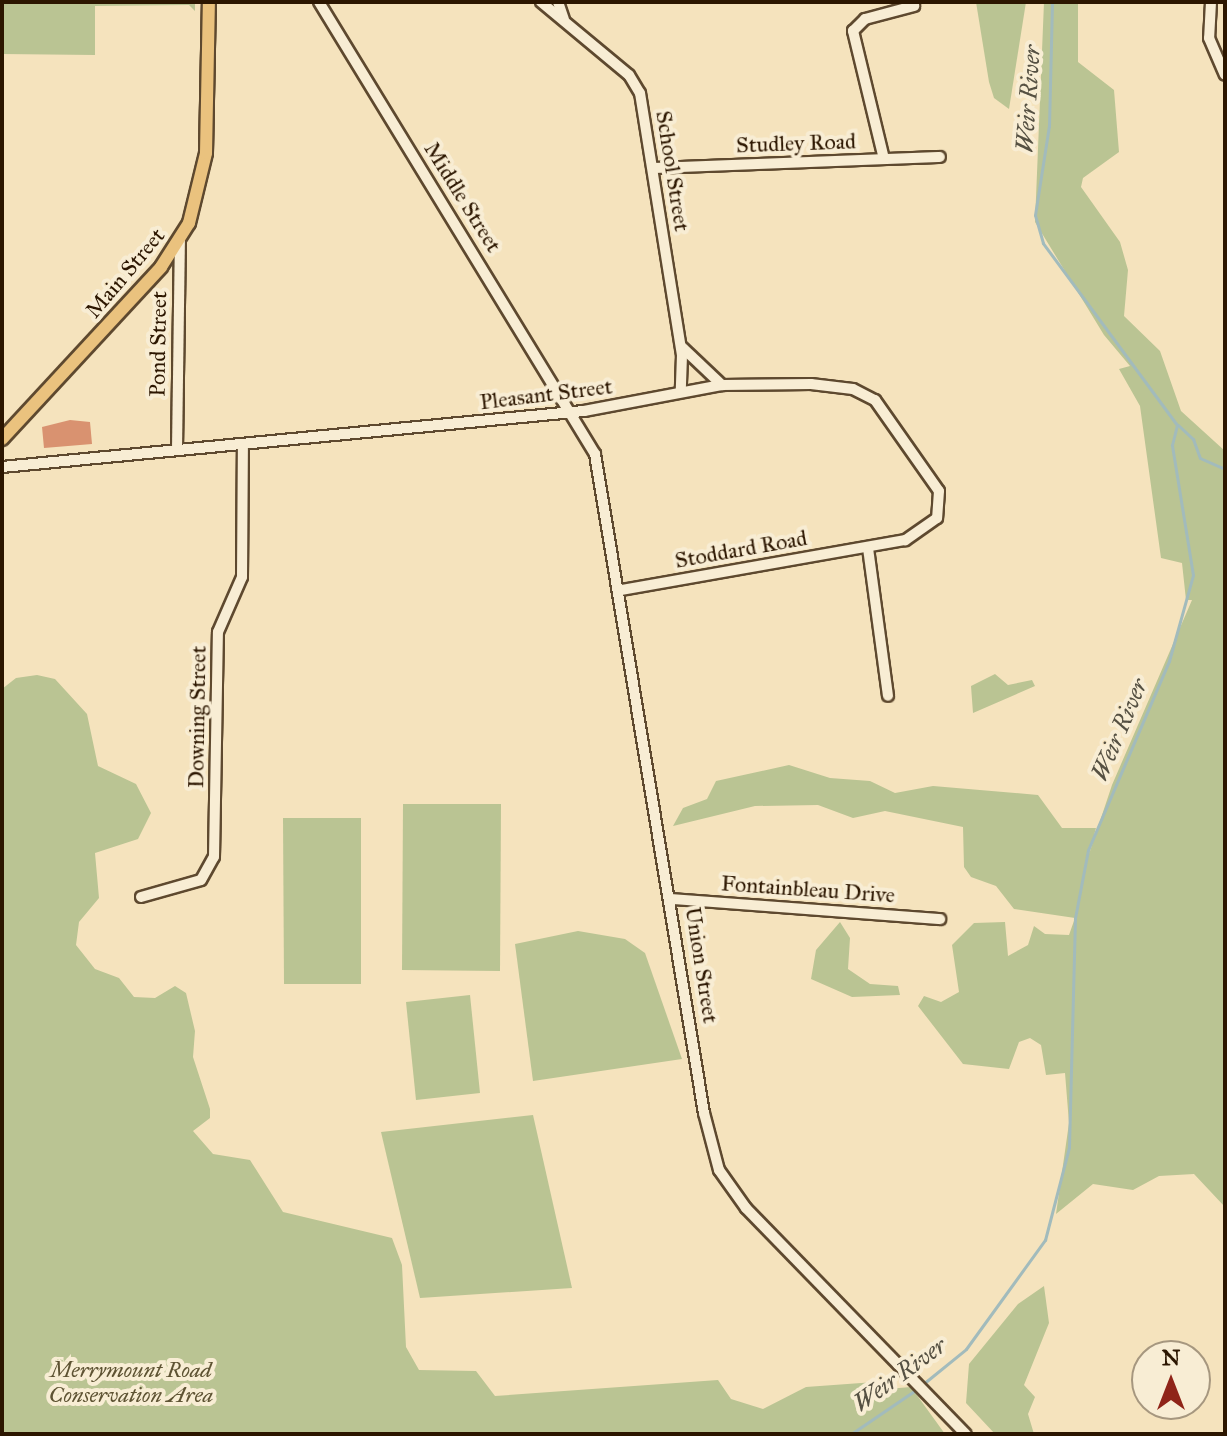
<!DOCTYPE html>
<style>
body{margin:0}
#map{position:relative;width:1227px;height:1436px;overflow:hidden;background:#f5e3bd;font-family:"IM FELL Great Primer",serif}
div>[style]{position:absolute}
.green>*{inset:0;background:#bac493}
.stream>*{height:3px;margin:-1.5px;padding:0 1.5px;transform-origin:1.5px;border-radius:1.5px;background:#a2bbbc}
.building>*{inset:0;background:#d99270}
.roads{filter:drop-shadow(2px 0 #5e492f) drop-shadow(-2px 0 #5e492f) drop-shadow(0 2px #5e492f) drop-shadow(0 -2px #5e492f)}
.minor>*{height:10px;margin:-5px;padding:0 5px;transform-origin:5px;border-radius:5px;background:#f8edd4}
.major>*{height:12px;margin:-6px;padding:0 6px;transform-origin:6px;border-radius:6px;background:#eac27e}
span{translate:-50% -50%;white-space:nowrap;text-align:center;line-height:1.15;-webkit-text-stroke:8px #f8edd4;paint-order:stroke}
.street-label{font-size:22px;color:#2c1600}
.park-label{font-size:22px;color:#5e5333;font-style:italic}
.water-label{font-size:24px;color:#555042;font-style:italic}
.frame{position:absolute;inset:0;border:4px solid #2c1600;pointer-events:none}
.north{position:absolute;left:1131px;top:1340px;width:80px;height:80px;box-sizing:border-box;background:#f8edd4;border:2px solid #a6977f;border-radius:50%;rotate:0deg;font-size:22px;font-weight:700;line-height:32px;text-align:center;color:#2c1600}
.north::after{content:'';display:block;margin:auto;width:28px;height:36px;background:#8f2418;clip-path:polygon(50% 0,100% 100%,50% 72%,0 100%)}
</style>
<div id="map">
<div class="green">
<i style="clip-path:polygon(2px 2px,195px 2px,195px 11px,189px 5px,95px 6px,95px 55px,2px 54px)"></i>
<i style="clip-path:polygon(976px 2px,1026px 2px,1009px 109px,994px 98px,989px 82px)"></i>
<i style="clip-path:polygon(1044px 2px,1078px 2px,1078px 62px,1114px 90px,1119px 152px,1083px 178px,1081px 187px,1120px 242px,1128px 270px,1124px 316px,1160px 351px,1181px 411px,1225px 451px,1225px 1207px,1194px 1174px,1159px 1176px,1133px 1190px,1093px 1184px,1056px 1214px,1069px 1123px,1065px 1073px,1046px 1075px,1041px 1045px,1030px 1038px,1019px 1042px,1009px 1069px,963px 1064px,918px 1006px,924px 996px,941px 1002px,959px 992px,952px 945px,974px 923px,1005px 922px,1008px 956px,1028px 945px,1034px 926px,1045px 934px,1069px 935px,1075px 918px,1014px 909px,996px 886px,971px 877px,964px 867px,963px 827px,885px 811px,853px 818px,818px 805px,755px 806px,673px 826px,683px 808px,707px 799px,716px 781px,789px 765px,830px 778px,870px 781px,895px 793px,933px 786px,1038px 795px,1062px 828px,1096px 828px,1089px 854px,1112px 785px,1192px 600px,1186px 600px,1182px 563px,1161px 558px,1140px 406px,1119px 369px,1130px 366px,1104px 335px,1035px 222px)"></i>
<i style="clip-path:polygon(995px 674px,1008px 685px,1032px 680px,1035px 686px,973px 713px,971px 686px)"></i>
<i style="clip-path:polygon(37px 675px,55px 679px,87px 714px,98px 766px,136px 784px,151px 813px,138px 839px,95px 853px,99px 898px,79px 922px,76px 945px,95px 969px,119px 978px,134px 997px,155px 998px,175px 986px,186px 993px,195px 1031px,193px 1057px,210px 1109px,210px 1118px,193px 1131px,213px 1154px,250px 1160px,283px 1212px,392px 1238px,402px 1265px,406px 1347px,419px 1370px,476px 1371px,495px 1396px,718px 1380px,731px 1399px,763px 1409px,806px 1387px,875px 1382px,887px 1389px,911px 1387px,945px 1434px,2px 1434px,2px 689px,16px 678px)"></i>
<i style="clip-path:polygon(403px 804px,501px 804px,500px 971px,402px 970px)"></i>
<i style="clip-path:polygon(283px 818px,361px 818px,361px 984px,284px 984px)"></i>
<i style="clip-path:polygon(840px 922px,850px 938px,848px 969px,870px 984px,898px 986px,900px 995px,852px 997px,811px 979px,816px 950px)"></i>
<i style="clip-path:polygon(578px 931px,625px 939px,645px 953px,682px 1059px,533px 1081px,515px 944px)"></i>
<i style="clip-path:polygon(470px 995px,480px 1093px,416px 1100px,406px 1002px)"></i>
<i style="clip-path:polygon(533px 1115px,572px 1288px,420px 1298px,381px 1132px)"></i>
<i style="clip-path:polygon(1044px 1286px,1049px 1323px,1024px 1385px,1035px 1397px,1028px 1414px,1034px 1434px,995px 1434px,966px 1403px,969px 1364px,1018px 1304px)"></i>
</div>
<div class="stream">
<i style="left:1178px;top:425px;width:21px;rotate:43deg"></i>
<i style="left:1193px;top:439px;width:20px;rotate:70deg"></i>
<i style="left:1200px;top:458px;width:27px;rotate:24deg"></i>
<i style="left:923px;top:1384px;width:55px;rotate:-39.1deg"></i>
<i style="left:966px;top:1349px;width:135px;rotate:-54.1deg"></i>
<i style="left:1045px;top:1240px;width:96px;rotate:-75.5deg"></i>
<i style="left:1069px;top:1147px;width:229px;rotate:-88.5deg"></i>
<i style="left:1075px;top:918px;width:69px;rotate:-79.2deg"></i>
<i style="left:1088px;top:850px;width:206px;rotate:-66.8deg"></i>
<i style="left:1169px;top:661px;width:89px;rotate:-74.4deg"></i>
<i style="left:1193px;top:575px;width:132px;rotate:-99.2deg"></i>
<i style="left:1172px;top:445px;width:21px;rotate:-76deg"></i>
<i style="left:1177px;top:425px;width:226px;rotate:-126.4deg"></i>
<i style="left:1043px;top:243px;width:29px;rotate:-106deg"></i>
<i style="left:1035px;top:215px;width:90px;rotate:-81.1deg"></i>
<i style="left:1049px;top:126px;width:124px;rotate:-88.6deg"></i>
<i style="left:851px;top:1434px;width:80px;rotate:-34.3deg"></i>
</div>
<div class="building">
<i style="clip-path:polygon(70px 420px,90px 422px,92px 444px,44px 448px,42px 427px)"></i>
</div>
<div class="roads">
<div class="minor">
<i style="left:319px;top:2px;width:530px;rotate:58.59deg"></i>
<i style="left:595px;top:454px;width:668px;rotate:80.61deg"></i>
<i style="left:704px;top:1113px;width:59px;rotate:75.3deg"></i>
<i style="left:719px;top:1170px;width:47px;rotate:54.6deg"></i>
<i style="left:746px;top:1208px;width:315px;rotate:45.8deg"></i>
<i style="left:541px;top:2px;width:114px;rotate:39.7deg"></i>
<i style="left:629px;top:75px;width:21px;rotate:59deg"></i>
<i style="left:640px;top:93px;width:265px;rotate:80.9deg"></i>
<i style="left:682px;top:355px;width:36px;rotate:92deg"></i>
<i style="left:558px;top:2px;width:18px;rotate:71deg"></i>
<i style="left:1211px;top:2px;width:36px;rotate:93deg"></i>
<i style="left:1209px;top:38px;width:40px;rotate:66.6deg"></i>
<i style="left:884px;top:159px;width:132px;rotate:-103.6deg"></i>
<i style="left:853px;top:31px;width:17px;rotate:-45deg"></i>
<i style="left:865px;top:19px;width:51px;rotate:-14.9deg"></i>
<i style="left:653px;top:168px;width:287px;rotate:-2.2deg"></i>
<i style="left:683px;top:348px;width:54px;rotate:43.5deg"></i>
<i style="left:177px;top:449px;width:209px;rotate:-89.2deg"></i>
<i style="left:2px;top:467px;width:585px;rotate:-5.5deg"></i>
<i style="left:584px;top:411px;width:140px;rotate:-10.7deg"></i>
<i style="left:722px;top:385px;width:89px;rotate:-0.6deg"></i>
<i style="left:811px;top:384px;width:42px;rotate:6.8deg"></i>
<i style="left:853px;top:389px;width:25px;rotate:27deg"></i>
<i style="left:875px;top:400px;width:111px;rotate:54.9deg"></i>
<i style="left:939px;top:491px;width:27px;rotate:94deg"></i>
<i style="left:937px;top:518px;width:39px;rotate:145deg"></i>
<i style="left:905px;top:540px;width:288px;rotate:170deg"></i>
<i style="left:868px;top:548px;width:149px;rotate:82.3deg"></i>
<i style="left:141px;top:897px;width:62px;rotate:-15.8deg"></i>
<i style="left:201px;top:880px;width:26px;rotate:-61deg"></i>
<i style="left:214px;top:857px;width:225px;rotate:-89deg"></i>
<i style="left:218px;top:632px;width:60px;rotate:-66.4deg"></i>
<i style="left:242px;top:577px;width:131px;rotate:-89.6deg"></i>
<i style="left:672px;top:899px;width:269px;rotate:4.3deg"></i>
</div>
<div class="major">
<i style="left:2px;top:439px;width:234px;rotate:-47.2deg"></i>
<i style="left:161px;top:267px;width:52px;rotate:-57.5deg"></i>
<i style="left:189px;top:223px;width:72px;rotate:-76.3deg"></i>
<i style="left:206px;top:153px;width:151px;rotate:-88.9deg"></i>
</div>
</div>
<div class="street-label">
<span style="left:796px;top:143px;rotate:-2deg">Studley Road</span>
<span style="left:673px;top:171px;rotate:81deg">School Street</span>
<span style="left:463px;top:197px;rotate:58deg">Middle Street</span>
<span style="left:125px;top:273px;rotate:-50deg">Main Street</span>
<span style="left:158px;top:344px;rotate:-89deg">Pond Street</span>
<span style="left:546px;top:394px;rotate:-7deg">Pleasant Street</span>
<span style="left:741px;top:549px;rotate:-10deg">Stoddard Road</span>
<span style="left:197px;top:717px;rotate:-89deg">Downing Street</span>
<span style="left:808px;top:889px;rotate:4deg">Fontainbleau Drive</span>
<span style="left:702px;top:965px;rotate:81deg">Union Street</span>
</div>
<div class="park-label">
<span style="left:131px;top:1382px">Merrymount Road<br>Conservation Area</span>
</div>
<div class="water-label">
<span style="left:1029px;top:99px;rotate:-86deg">Weir River</span>
<span style="left:1120px;top:730px;rotate:-67deg">Weir River</span>
<span style="left:900px;top:1375px;rotate:-36deg">Weir River</span>
</div>
<div class="frame"></div>
<div class="north">N</div>
</div>
